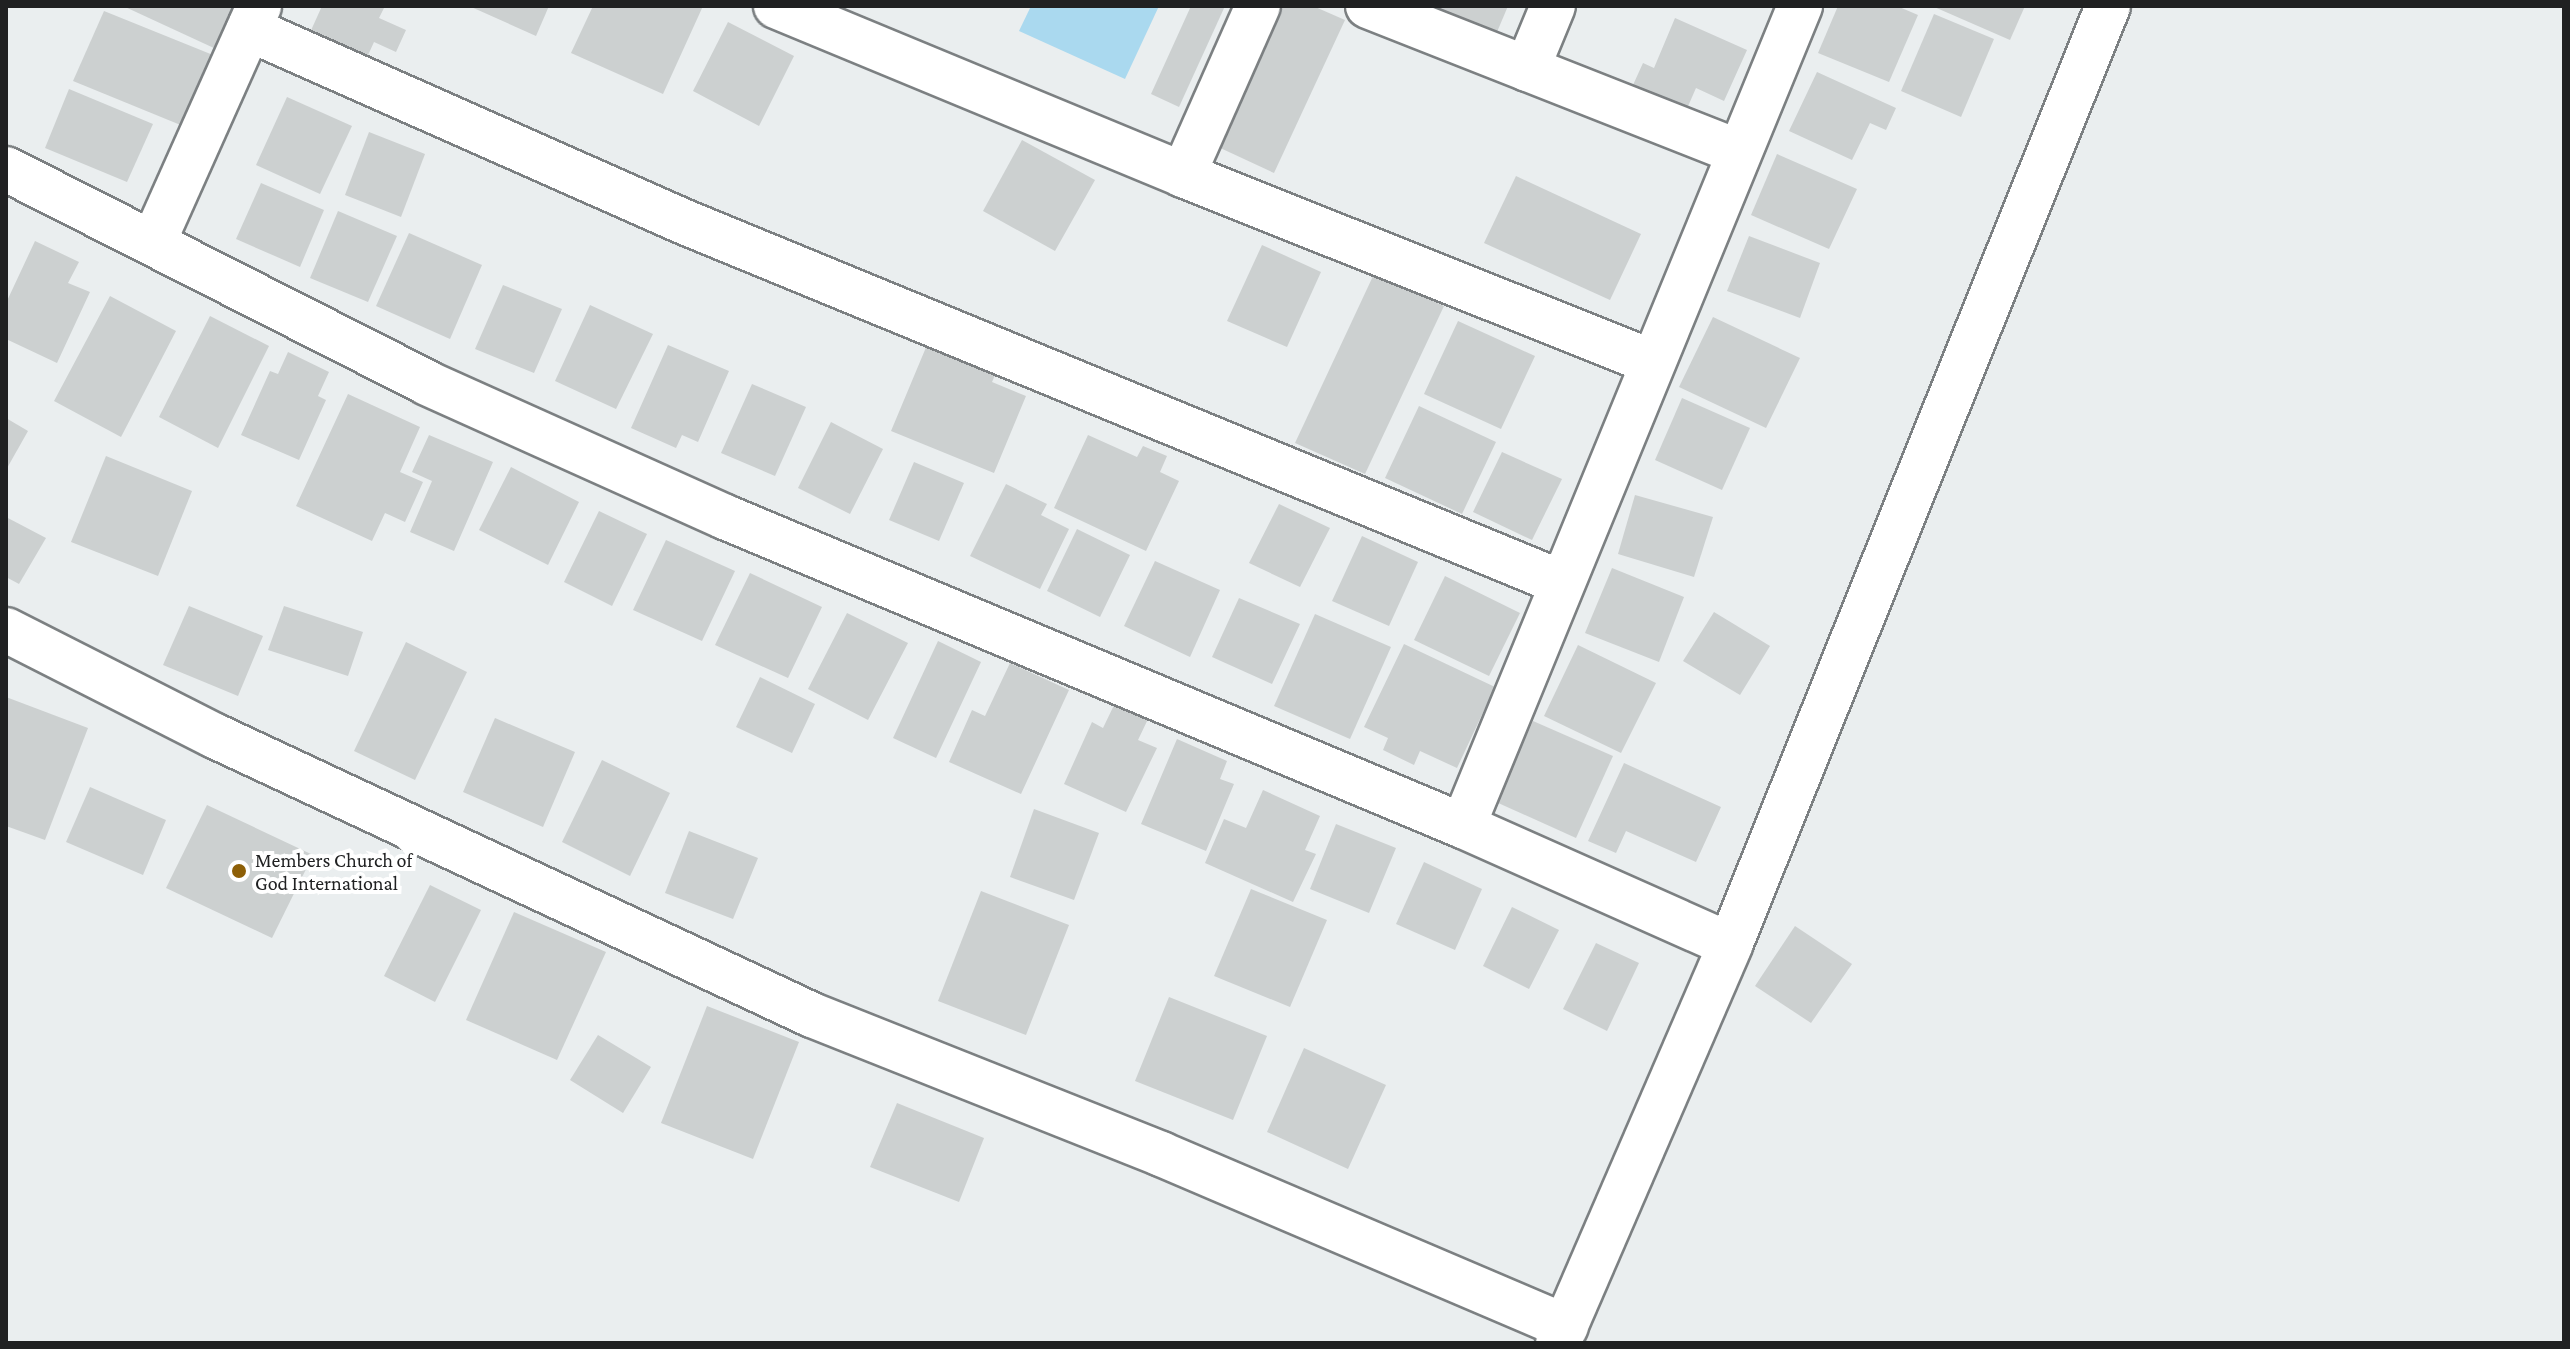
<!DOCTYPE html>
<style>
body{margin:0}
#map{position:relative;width:2570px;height:1349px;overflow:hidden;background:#eaeeef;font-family:"Crimson Pro",serif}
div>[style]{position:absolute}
.green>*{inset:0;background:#aad9ef}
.building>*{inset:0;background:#ccd0d0}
.roads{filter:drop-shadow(2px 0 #7c8082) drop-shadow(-2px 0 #7c8082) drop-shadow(0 2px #7c8082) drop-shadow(0 -2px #7c8082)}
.street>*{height:44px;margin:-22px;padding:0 22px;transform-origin:22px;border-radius:22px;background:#fff}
.secondary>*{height:44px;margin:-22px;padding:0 22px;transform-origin:22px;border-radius:22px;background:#fff}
.dots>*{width:22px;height:22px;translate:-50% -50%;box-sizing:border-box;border:4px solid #fff;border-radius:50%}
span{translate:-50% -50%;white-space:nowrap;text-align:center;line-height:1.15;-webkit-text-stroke:8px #fff;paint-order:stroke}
.poi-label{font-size:20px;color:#202122}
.left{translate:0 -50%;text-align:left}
.frame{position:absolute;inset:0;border:8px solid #202122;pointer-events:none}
</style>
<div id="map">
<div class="green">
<i style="clip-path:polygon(1031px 6px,1159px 6px,1125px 79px,1019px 31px)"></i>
</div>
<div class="building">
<i style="clip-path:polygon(123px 6px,237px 6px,216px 49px)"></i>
<i style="clip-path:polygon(322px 6px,385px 6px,379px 18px,406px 30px,396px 52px,374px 42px,364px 64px,308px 37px)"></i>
<i style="clip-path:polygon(469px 6px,549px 6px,536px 36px)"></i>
<i style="clip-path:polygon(593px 6px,703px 6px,663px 94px,571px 53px)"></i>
<i style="clip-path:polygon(1191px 6px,1225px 6px,1179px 107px,1151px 94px)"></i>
<i style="clip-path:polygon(1281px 6px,1313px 6px,1345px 20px,1274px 173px,1216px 146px)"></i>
<i style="clip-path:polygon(1433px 6px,1508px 6px,1497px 32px)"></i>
<i style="clip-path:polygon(1838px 6px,1897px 6px,1918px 15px,1889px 82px,1818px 53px)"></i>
<i style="clip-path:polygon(1932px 6px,2025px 6px,2010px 40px)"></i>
<i style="clip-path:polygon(104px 11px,213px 55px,183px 126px,73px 81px)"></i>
<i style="clip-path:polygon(1934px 14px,1994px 39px,1961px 117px,1901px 91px)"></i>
<i style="clip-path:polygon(1675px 18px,1747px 50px,1724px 101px,1696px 88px,1682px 120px,1628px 96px,1643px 63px,1654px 68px)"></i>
<i style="clip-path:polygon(728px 22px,794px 56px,759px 126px,693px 91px)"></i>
<i style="clip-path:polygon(1817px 72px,1896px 108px,1886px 130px,1870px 123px,1852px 160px,1789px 131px)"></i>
<i style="clip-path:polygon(69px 89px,153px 124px,127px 182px,45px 148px)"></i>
<i style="clip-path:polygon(287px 97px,352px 126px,320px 194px,256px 165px)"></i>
<i style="clip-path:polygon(369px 132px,425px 154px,401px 217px,345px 195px)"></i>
<i style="clip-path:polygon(1022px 140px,1095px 180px,1055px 251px,983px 211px)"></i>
<i style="clip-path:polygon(1777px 154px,1857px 189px,1829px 249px,1751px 215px)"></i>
<i style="clip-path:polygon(1516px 176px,1641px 234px,1610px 300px,1484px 243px)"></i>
<i style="clip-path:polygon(261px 183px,324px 210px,300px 267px,236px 239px)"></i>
<i style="clip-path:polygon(338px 211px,397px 236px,368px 302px,310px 278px)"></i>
<i style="clip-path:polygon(409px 233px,482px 265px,450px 339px,376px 306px)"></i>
<i style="clip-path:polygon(1749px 236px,1820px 263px,1800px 318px,1727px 291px)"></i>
<i style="clip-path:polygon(35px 241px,79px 262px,68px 283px,90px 292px,57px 363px,6px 339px,6px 303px)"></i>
<i style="clip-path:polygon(1262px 245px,1321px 272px,1287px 347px,1227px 321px)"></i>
<i style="clip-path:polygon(1374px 274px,1444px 306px,1365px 474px,1295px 443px)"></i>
<i style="clip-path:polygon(503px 285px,562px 309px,534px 373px,475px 349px)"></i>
<i style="clip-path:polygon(110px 296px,176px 331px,121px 437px,54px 401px)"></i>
<i style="clip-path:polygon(590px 305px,653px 334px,616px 409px,555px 381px)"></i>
<i style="clip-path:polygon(210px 316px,269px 346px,218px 448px,159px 417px)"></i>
<i style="clip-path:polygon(1713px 317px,1800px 358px,1766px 428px,1679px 387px)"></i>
<i style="clip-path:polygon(1458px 321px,1535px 356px,1501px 429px,1424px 394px)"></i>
<i style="clip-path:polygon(668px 345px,729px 371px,698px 442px,682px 435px,676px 448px,631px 428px)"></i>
<i style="clip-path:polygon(927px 345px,996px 373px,992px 382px,1026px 396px,994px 473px,891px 431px)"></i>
<i style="clip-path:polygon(288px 352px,329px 372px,318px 396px,326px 400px,299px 460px,241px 435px,270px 371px,278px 374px)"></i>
<i style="clip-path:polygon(752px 384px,806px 407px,775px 476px,721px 453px)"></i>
<i style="clip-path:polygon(348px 394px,420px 427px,400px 472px,423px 482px,405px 522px,385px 513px,372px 541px,296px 506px)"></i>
<i style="clip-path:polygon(1682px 398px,1750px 428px,1722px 490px,1655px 460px)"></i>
<i style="clip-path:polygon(1419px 406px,1496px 442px,1462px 514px,1385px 478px)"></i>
<i style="clip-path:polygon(6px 418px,28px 431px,6px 470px)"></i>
<i style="clip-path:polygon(831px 422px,883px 449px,850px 514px,798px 488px)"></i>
<i style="clip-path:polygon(429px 435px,493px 462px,454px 551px,410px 532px,432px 481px,412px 472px)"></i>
<i style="clip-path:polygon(1088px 435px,1137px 457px,1143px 446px,1167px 456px,1160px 472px,1179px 481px,1146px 551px,1054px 508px)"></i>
<i style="clip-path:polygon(1502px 452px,1562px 479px,1532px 540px,1473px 512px)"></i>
<i style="clip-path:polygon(106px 456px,192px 491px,158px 576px,71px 542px)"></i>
<i style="clip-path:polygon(914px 462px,964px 483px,939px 541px,889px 520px)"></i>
<i style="clip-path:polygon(511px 467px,579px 502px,548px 565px,479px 530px)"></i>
<i style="clip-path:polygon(1006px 484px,1047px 504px,1041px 515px,1069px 529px,1040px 589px,970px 556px)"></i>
<i style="clip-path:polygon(1635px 495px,1713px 517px,1694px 577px,1618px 554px)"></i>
<i style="clip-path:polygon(1279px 504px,1330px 528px,1300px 587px,1249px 563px)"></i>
<i style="clip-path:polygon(599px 511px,647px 534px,612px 606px,564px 582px)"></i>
<i style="clip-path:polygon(6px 517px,46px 538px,19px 584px,6px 577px)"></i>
<i style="clip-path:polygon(1077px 529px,1130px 555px,1100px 617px,1047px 591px)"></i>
<i style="clip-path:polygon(1362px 536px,1418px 562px,1389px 626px,1332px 601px)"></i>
<i style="clip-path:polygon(666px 540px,735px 571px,702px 641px,633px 610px)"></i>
<i style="clip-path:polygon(1155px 561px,1220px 590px,1190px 657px,1124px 626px)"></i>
<i style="clip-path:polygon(1612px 568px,1684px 597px,1659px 662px,1585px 633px)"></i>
<i style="clip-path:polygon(750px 573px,822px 607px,788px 678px,715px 645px)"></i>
<i style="clip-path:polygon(1445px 576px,1520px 613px,1489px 676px,1414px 640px)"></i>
<i style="clip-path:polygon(1239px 598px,1300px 624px,1272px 684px,1212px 657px)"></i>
<i style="clip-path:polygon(189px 606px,263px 636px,238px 696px,163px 665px)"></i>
<i style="clip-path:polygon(284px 606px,363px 632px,348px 676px,268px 650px)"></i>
<i style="clip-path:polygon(1714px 612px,1770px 646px,1740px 695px,1683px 661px)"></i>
<i style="clip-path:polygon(847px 613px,908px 643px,868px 720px,808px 689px)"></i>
<i style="clip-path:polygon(1315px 614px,1391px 647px,1350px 739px,1274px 706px)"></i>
<i style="clip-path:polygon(938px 641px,981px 662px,936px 758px,893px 738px)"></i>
<i style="clip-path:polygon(406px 642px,467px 672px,415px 780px,354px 751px)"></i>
<i style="clip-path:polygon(1404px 644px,1495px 687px,1457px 768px,1420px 751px,1414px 765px,1383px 750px,1388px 738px,1364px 727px)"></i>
<i style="clip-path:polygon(1578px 645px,1656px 683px,1621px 753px,1544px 716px)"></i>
<i style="clip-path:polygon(1010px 663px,1069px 690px,1021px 794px,949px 762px,972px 710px,985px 716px)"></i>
<i style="clip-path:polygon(760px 677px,815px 704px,792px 753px,736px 727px)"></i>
<i style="clip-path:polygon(6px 697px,88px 728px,45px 840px,6px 826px)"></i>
<i style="clip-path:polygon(1116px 701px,1149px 717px,1138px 740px,1157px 748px,1126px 812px,1064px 784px,1092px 722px,1103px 728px)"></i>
<i style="clip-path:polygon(495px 718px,575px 752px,543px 827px,463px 792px)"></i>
<i style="clip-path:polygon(1533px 721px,1613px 756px,1576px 838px,1496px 802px)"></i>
<i style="clip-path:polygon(1177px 739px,1227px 761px,1220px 779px,1234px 784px,1206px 851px,1141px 824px)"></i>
<i style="clip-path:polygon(602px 760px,670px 793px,630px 876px,562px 842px)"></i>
<i style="clip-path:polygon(1624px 763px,1721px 807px,1696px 862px,1626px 831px,1616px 853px,1588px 841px)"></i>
<i style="clip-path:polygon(90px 787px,166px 820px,143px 875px,66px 842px)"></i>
<i style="clip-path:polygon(1263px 790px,1320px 816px,1305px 850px,1316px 854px,1293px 902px,1205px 863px,1224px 819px,1246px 828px)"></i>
<i style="clip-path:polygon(207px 805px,313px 855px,272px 938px,166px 888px)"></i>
<i style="clip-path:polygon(1034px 809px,1099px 833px,1074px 900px,1010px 877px)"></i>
<i style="clip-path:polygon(1336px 824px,1396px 848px,1369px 913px,1310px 889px)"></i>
<i style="clip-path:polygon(689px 831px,758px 858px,733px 919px,665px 893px)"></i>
<i style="clip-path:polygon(1424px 862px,1482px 889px,1455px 950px,1396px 924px)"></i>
<i style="clip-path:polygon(430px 885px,481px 910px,435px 1002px,384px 976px)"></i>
<i style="clip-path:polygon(1251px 889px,1327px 920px,1290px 1007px,1214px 976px)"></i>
<i style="clip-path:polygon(981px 891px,1069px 925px,1026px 1035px,938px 1001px)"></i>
<i style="clip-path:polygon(1512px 907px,1559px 930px,1529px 989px,1483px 966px)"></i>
<i style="clip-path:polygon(514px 912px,606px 952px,557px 1060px,466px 1020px)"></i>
<i style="clip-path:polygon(1795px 926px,1852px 964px,1811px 1023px,1755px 986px)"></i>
<i style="clip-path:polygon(1596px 943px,1639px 963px,1607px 1031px,1563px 1009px)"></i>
<i style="clip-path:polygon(1169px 997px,1267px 1036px,1233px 1120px,1135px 1081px)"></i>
<i style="clip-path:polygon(707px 1006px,799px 1042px,753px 1159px,661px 1123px)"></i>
<i style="clip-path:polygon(598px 1035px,651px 1067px,623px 1113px,570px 1080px)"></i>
<i style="clip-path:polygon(1304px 1048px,1386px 1085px,1348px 1169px,1267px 1132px)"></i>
<i style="clip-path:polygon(897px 1103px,984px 1138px,959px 1202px,870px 1167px)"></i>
</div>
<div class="roads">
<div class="street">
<i style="left:776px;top:6px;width:441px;rotate:22.5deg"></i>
<i style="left:1183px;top:175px;width:505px;rotate:21.74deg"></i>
<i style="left:1368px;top:6px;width:399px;rotate:21.5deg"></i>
<i style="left:249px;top:29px;width:479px;rotate:23.9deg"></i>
<i style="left:687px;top:223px;width:946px;rotate:22.36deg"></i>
<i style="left:1527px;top:69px;width:68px;rotate:-67.6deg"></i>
<i style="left:6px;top:169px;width:472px;rotate:26.9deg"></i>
<i style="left:427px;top:383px;width:327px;rotate:24.2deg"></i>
<i style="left:725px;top:517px;width:800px;rotate:22.72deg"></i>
<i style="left:1463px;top:826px;width:292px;rotate:24deg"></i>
<i style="left:1183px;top:175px;width:185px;rotate:-66.1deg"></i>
<i style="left:153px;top:243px;width:260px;rotate:-65.9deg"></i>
<i style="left:6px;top:630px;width:234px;rotate:26.9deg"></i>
<i style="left:215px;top:736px;width:659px;rotate:25.05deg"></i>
<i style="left:812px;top:1015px;width:376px;rotate:21.7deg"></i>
<i style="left:1161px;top:1154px;width:440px;rotate:23.1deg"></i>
<i style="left:1463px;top:826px;width:887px;rotate:-67.66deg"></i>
</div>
<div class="secondary">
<i style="left:1558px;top:1343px;width:434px;rotate:-66.6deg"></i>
<i style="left:1730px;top:945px;width:1012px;rotate:-68.07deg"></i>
</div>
</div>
<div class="dots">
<i style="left:239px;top:871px;background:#8d5f07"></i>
</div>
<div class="poi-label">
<span class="left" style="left:255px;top:872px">Members Church of<br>God International</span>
</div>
<div class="frame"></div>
</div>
